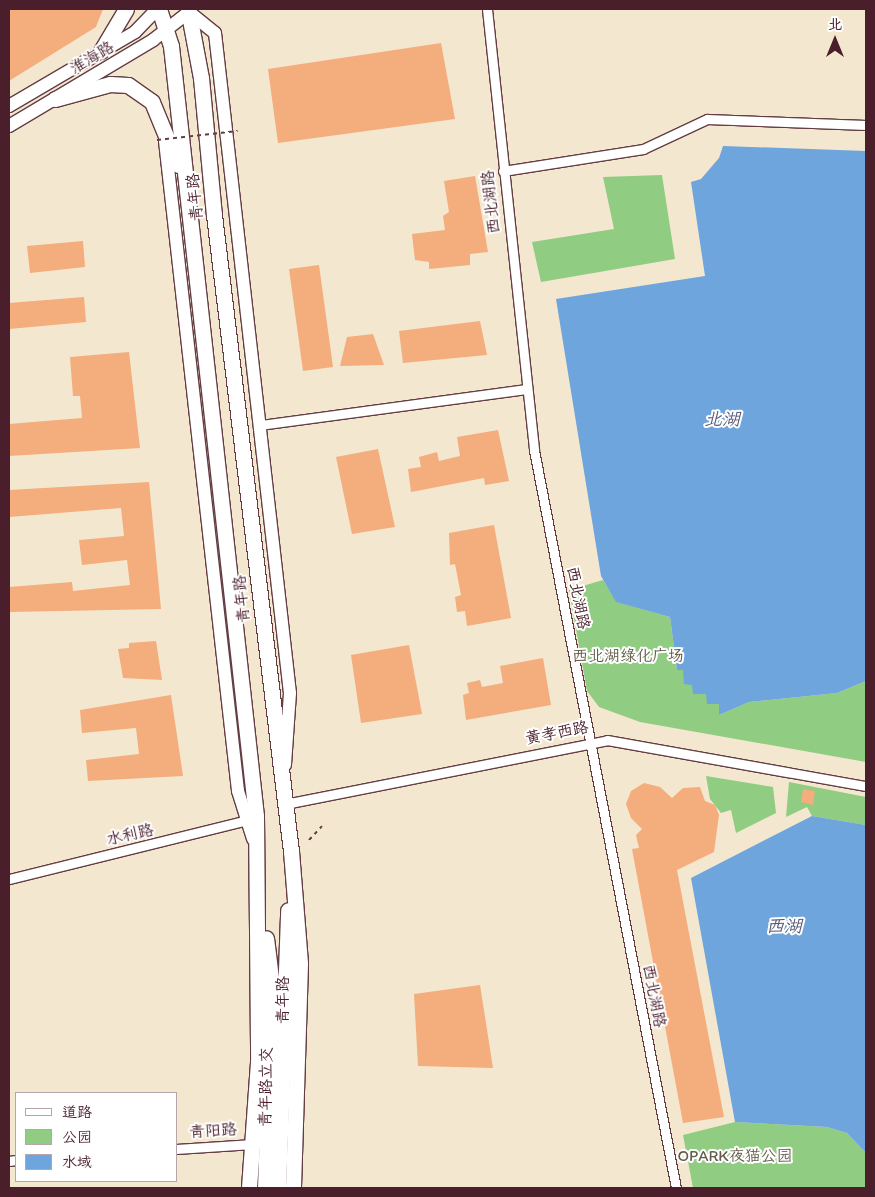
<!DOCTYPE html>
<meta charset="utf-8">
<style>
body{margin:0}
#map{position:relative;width:875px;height:1197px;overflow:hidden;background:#f4e7cf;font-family:Itim,"LXGW WenKai TC",sans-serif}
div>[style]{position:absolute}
.green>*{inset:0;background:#90cc81}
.water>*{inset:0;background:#6da5dc}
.building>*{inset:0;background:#f4ad7c}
.path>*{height:2px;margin-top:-1px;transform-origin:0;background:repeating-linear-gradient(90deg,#643d44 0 4px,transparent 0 8px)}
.roads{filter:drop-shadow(1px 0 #643d44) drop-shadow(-1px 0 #643d44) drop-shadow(0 1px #643d44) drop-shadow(0 -1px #643d44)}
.minor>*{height:9px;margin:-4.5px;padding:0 4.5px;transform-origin:4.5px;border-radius:4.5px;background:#fff}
.secondary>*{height:12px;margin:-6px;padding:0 6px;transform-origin:6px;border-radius:6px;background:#fff}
.primary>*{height:15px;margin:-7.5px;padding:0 7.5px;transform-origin:7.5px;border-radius:7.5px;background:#fff}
.path-bridge>*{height:2px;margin-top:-1px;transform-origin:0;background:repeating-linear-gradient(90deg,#643d44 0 4px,transparent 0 8px)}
span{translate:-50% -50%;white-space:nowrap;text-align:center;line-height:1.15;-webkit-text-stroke:4px #fff;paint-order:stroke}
.street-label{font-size:16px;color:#4a1f2b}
.park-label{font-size:16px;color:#625c49}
.water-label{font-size:18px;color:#5a5b7b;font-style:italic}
.frame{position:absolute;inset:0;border:10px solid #4a1f2b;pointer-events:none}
.legend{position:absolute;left:15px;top:1092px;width:162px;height:90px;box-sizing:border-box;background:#fff;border:1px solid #b7a5aa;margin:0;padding:6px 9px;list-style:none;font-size:15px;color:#4a1f2b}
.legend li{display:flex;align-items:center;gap:10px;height:25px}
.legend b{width:25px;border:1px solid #b7a5aa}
.north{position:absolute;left:810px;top:15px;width:50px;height:50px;-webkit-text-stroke:4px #fff;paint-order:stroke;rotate:0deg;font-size:14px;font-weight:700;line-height:20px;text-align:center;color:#4a1f2b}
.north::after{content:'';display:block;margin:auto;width:18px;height:22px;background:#4a1f2b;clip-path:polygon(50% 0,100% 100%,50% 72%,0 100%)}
</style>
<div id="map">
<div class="green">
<i style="clip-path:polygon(662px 175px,675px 259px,541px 282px,532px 242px,614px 229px,603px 177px)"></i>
<i style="clip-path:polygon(603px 580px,617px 602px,670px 617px,677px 670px,683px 670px,692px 684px,719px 704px,719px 715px,749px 702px,837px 693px,866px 681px,866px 762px,640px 722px,599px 707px,587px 691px,569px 590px)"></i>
<i style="clip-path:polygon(706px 776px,773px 787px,776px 813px,736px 833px,731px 810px,721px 813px,710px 799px)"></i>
<i style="clip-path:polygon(789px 782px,866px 797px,866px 825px,812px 816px,807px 807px,786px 817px)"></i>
<i style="clip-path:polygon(735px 1122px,827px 1127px,847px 1133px,866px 1153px,866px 1188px,693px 1188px,683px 1135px)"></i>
</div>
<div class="water">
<i style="clip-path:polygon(723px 146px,866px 151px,866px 681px,837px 693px,749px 702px,719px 715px,719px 704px,707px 704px,706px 694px,693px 694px,692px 685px,684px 684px,683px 670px,677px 670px,670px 617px,616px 602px,601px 576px,556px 299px,705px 276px,691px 182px,701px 179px,719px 158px)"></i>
<i style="clip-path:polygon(812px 816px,866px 825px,866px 1153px,847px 1133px,827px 1127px,735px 1122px,691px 878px)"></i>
</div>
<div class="building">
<i style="clip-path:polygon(9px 9px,103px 9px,96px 27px,9px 81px)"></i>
<i style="clip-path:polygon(441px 43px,455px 119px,278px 143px,268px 69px)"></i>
<i style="clip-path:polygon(475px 176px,488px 252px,470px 254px,470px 265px,429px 269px,429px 262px,415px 260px,412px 234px,445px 230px,443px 216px,449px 212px,444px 181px)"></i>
<i style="clip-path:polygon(83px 241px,85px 267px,30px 273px,27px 246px)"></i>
<i style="clip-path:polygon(319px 265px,333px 367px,303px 371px,289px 269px)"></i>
<i style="clip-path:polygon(84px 297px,86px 322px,9px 329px,9px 303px)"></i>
<i style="clip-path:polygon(480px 321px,487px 355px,403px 363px,399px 331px)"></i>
<i style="clip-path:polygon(373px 334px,384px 365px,340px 366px,347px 337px)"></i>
<i style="clip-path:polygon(129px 352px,140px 448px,9px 456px,9px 424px,82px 418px,80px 396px,73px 396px,70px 357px)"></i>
<i style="clip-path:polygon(498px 430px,509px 481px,485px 485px,484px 478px,411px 492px,408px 469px,421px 467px,419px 457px,437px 452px,439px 461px,460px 456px,457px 437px)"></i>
<i style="clip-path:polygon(378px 449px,395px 527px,352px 534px,336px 457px)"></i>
<i style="clip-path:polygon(149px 482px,161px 609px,9px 612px,9px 587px,72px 582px,73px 591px,130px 585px,127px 560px,82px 565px,79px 540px,124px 536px,121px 508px,9px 517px,9px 490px)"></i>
<i style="clip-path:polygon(494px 525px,511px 618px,467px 626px,465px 611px,457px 612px,455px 597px,461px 595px,455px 564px,450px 565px,449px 533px)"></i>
<i style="clip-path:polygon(156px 641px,162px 680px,123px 678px,118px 649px,129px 648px,129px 643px)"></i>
<i style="clip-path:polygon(409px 645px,422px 714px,361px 723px,351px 655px)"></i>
<i style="clip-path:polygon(543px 658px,551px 705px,466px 720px,463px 695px,469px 693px,467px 683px,480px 680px,482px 687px,503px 683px,500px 666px)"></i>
<i style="clip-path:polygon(171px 695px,183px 776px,88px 781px,86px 760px,139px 754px,136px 728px,82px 733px,80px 710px)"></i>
<i style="clip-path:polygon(644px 783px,660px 787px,672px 798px,683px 788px,700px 787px,705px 801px,715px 805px,719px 815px,714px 852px,677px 870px,724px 1117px,683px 1123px,632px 849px,639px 848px,636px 835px,642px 829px,631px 818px,626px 804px,631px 791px)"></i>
<i style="clip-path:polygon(803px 789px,815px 791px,813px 805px,801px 802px)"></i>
<i style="clip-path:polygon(480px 985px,493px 1068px,418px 1066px,414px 994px)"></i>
</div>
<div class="path">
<i style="left:309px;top:840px;width:19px;rotate:-47deg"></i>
</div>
<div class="roads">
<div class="minor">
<i style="left:487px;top:9px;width:443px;rotate:83.9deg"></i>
<i style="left:534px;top:450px;width:752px;rotate:79.11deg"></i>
<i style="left:503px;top:171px;width:142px;rotate:-8.9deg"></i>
<i style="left:643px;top:149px;width:71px;rotate:-25.1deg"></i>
<i style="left:707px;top:119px;width:159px;rotate:2.2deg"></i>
<i style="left:260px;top:425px;width:268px;rotate:-7.7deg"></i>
<i style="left:285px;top:804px;width:328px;rotate:-11.2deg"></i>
<i style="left:607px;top:740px;width:263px;rotate:10.1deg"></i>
<i style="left:9px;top:879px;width:250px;rotate:-13.9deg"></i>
<i style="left:176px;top:1149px;width:77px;rotate:-3.7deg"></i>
<i style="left:9px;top:1161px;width:7px;rotate:-8deg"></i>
</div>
<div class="secondary">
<i style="left:9px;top:106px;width:146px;rotate:-30.4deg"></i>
<i style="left:135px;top:32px;width:32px;rotate:-46deg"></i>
<i style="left:9px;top:126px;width:168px;rotate:-30.8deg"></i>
<i style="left:153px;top:40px;width:46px;rotate:-37.9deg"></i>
<i style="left:189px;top:12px;width:33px;rotate:39deg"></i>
<i style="left:215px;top:33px;width:664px;rotate:83.52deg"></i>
<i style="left:290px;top:693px;width:72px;rotate:94deg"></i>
<i style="left:165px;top:141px;width:654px;rotate:83.59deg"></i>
<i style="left:238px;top:791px;width:50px;rotate:72.6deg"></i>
</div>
<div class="primary">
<i style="left:159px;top:9px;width:39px;rotate:72deg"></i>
<i style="left:171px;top:46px;width:775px;rotate:83.7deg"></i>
<i style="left:256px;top:816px;width:246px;rotate:89.5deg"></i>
<i style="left:258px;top:1062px;width:126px;rotate:94.1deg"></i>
<i style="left:188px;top:9px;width:70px;rotate:79.3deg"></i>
<i style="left:201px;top:78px;width:138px;rotate:84.6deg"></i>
<i style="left:214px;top:215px;width:641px;rotate:83.1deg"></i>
<i style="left:291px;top:851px;width:113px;rotate:85.4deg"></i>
<i style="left:300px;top:964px;width:224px;rotate:91.8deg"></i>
<i style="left:101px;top:51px;width:49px;rotate:-59.2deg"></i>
<i style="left:55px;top:99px;width:57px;rotate:-15.3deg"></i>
<i style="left:110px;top:84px;width:18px;rotate:3deg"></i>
<i style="left:128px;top:85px;width:29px;rotate:35deg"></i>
<i style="left:152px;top:102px;width:68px;rotate:67.6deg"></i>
<i style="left:265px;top:1188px;width:202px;rotate:-88deg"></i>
<i style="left:272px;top:986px;width:48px;rotate:-97.1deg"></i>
<i style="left:278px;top:1188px;width:278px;rotate:-87.9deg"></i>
</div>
</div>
<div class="path-bridge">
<i style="left:157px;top:140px;width:81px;rotate:-6.4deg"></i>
</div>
<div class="street-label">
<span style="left:92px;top:58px;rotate:-31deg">淮海路</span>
<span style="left:195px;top:197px;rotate:-95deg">青年路</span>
<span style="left:491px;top:202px;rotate:-96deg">西北湖路</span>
<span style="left:578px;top:598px;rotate:79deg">西北湖路</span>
<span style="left:242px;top:599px;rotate:-96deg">青年路</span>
<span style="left:557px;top:733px;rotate:-11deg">黄孝西路</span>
<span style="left:130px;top:835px;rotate:-13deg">水利路</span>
<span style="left:654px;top:996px;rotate:79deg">西北湖路</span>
<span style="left:283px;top:1000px;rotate:-90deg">青年路</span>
<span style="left:266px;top:1087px;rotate:-89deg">青年路立交</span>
<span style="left:213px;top:1131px;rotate:-4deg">青阳路</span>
</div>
<div class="park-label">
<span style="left:628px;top:656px">西北湖绿化广场</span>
<span style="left:735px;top:1156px">OPARK夜猫公园</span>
</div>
<div class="water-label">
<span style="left:722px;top:419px">北湖</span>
<span style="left:784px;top:926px">西湖</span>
</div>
<div class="frame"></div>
<ul class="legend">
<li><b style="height:6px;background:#fff"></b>道路</li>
<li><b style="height:14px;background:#90cc81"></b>公园</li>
<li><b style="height:14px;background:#6da5dc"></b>水域</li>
</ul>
<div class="north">北</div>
</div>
